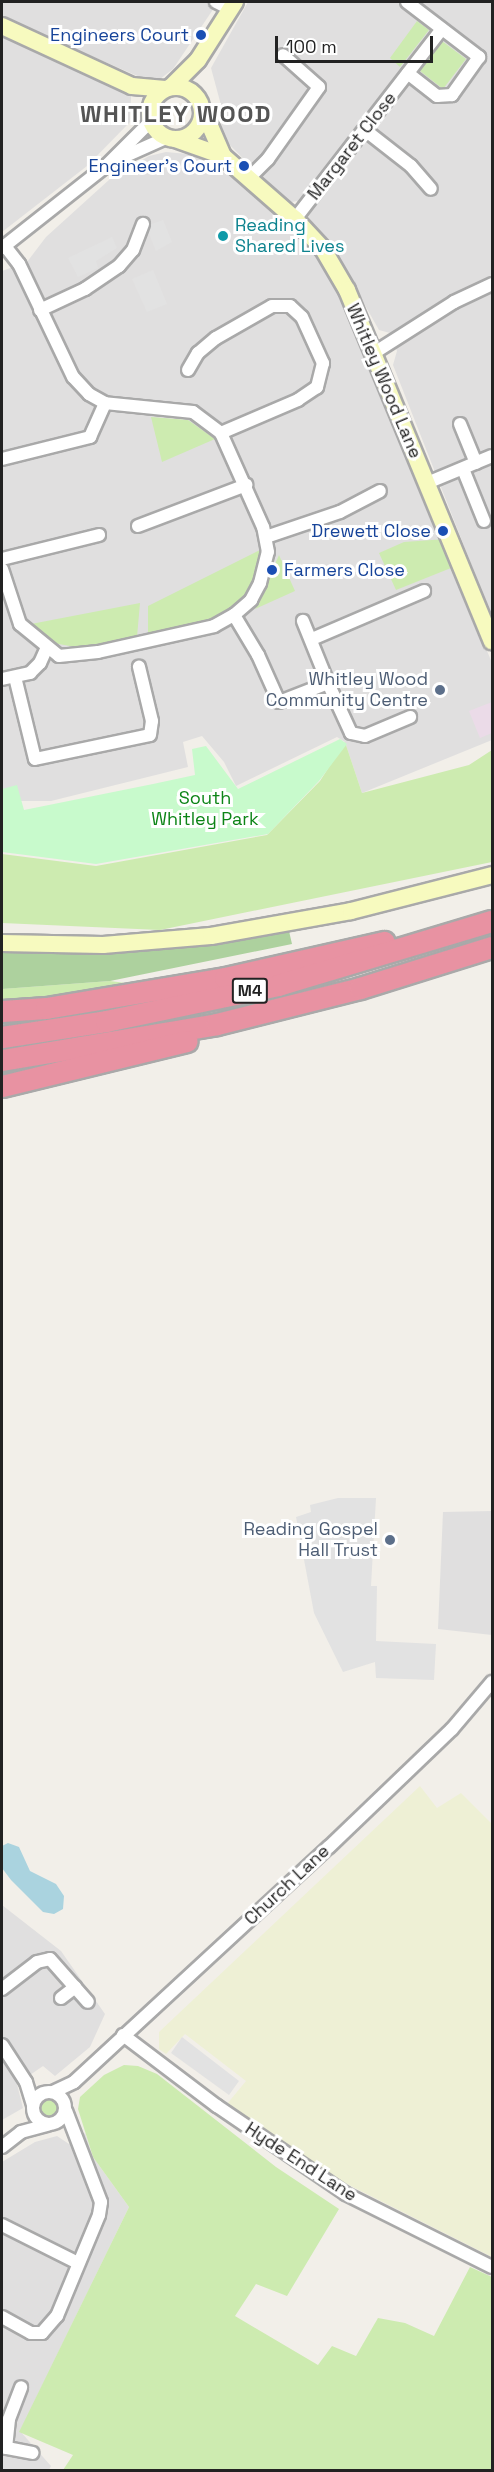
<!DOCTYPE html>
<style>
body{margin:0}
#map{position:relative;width:494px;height:2472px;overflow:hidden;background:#f2efe9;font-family:"Space Grotesk",sans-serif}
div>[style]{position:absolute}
.residential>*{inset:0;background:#e0dfdf}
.industrial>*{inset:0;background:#ebdbe8}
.farmland>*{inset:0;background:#eef0d5}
.grass>*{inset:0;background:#cdebb0}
.round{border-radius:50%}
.forest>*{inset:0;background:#add19e}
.park>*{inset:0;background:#c8facc}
.parking>*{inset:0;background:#e2e2e2}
.water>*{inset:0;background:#aad3df}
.roads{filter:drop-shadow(2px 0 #a9a9a9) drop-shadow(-2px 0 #a9a9a9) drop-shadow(0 2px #a9a9a9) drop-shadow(0 -2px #a9a9a9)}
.street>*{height:12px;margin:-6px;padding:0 6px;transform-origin:6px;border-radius:6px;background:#fff}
.street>.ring{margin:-6px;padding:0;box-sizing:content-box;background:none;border:12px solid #fff;border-radius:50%}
.secondary>*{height:16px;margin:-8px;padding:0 8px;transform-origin:8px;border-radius:8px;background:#f7fabf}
.secondary>.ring{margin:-8px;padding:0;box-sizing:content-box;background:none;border:16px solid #f7fabf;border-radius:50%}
.highway>*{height:21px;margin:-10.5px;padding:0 10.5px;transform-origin:10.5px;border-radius:10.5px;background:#e892a2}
.dots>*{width:16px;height:16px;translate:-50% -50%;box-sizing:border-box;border:3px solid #fff;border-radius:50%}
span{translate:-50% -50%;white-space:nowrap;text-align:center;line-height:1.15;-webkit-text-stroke:6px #fff;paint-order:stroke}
.shield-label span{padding:2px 4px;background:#fff;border:2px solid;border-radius:4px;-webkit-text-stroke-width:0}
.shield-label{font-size:16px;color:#222;font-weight:700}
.transit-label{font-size:18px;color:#164399}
.right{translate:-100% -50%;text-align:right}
.left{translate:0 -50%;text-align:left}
.street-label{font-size:18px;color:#222}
.culture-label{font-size:18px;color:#0d838f}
.service-label{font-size:18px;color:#4e5e75}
.park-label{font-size:18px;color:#0c8416}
.district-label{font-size:24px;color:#555;font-weight:700;letter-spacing:1.5px}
.frame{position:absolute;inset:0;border:3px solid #222;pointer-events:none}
.scale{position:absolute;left:275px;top:36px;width:158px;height:27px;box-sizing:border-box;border:3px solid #222;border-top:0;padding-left:8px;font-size:18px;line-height:21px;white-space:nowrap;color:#222;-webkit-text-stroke:4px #fff;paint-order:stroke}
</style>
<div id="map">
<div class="residential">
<i style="clip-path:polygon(2px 2px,218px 2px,173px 69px,160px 79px,142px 78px,2px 17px)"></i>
<i style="clip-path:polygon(248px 2px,492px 2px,492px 617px,393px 365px,397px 351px,390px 333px,379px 330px,332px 247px,307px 220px,297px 201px,287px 203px,215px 130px,225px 120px,211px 68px)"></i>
<i style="clip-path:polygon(2px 37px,131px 96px,130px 122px,87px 166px,2px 232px)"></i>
<i style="clip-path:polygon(166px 152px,198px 155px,253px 192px,314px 249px,354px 324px,492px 663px,492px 740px,362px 793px,345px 742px,337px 737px,236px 786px,224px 762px,202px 736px,183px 742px,188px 767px,51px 801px,20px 801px,2px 791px,2px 271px,27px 262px,46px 237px,110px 179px,149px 156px)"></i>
<i style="clip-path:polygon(492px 1511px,492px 1635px,438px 1629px,443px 1512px)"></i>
<i style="clip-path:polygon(2px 1905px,61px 1951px,105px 2014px,90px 2047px,55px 2076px,43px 2066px,17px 2084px,23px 2108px,2px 2120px)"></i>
<i style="clip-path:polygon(85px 2133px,93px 2157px,129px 2207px,20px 2431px,51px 2466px,49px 2470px,2px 2470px,2px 2162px,35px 2142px,57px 2136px,69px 2144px)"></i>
</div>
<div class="industrial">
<i style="clip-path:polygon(492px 702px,492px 733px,480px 738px,469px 711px)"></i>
</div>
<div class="farmland">
<i style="clip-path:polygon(420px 1786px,437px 1808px,461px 1793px,492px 1824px,492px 2257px,319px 2170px,227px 2104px,246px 2081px,185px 2034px,166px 2054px,159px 2049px,159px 2032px)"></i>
</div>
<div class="grass">
<i style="clip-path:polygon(417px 21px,429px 30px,400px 67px,390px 58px)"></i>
<i style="clip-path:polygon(442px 41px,466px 59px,443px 89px,420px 71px)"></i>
<i style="clip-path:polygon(151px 417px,188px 420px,215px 439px,162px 462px)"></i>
<i style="clip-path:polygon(446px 539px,456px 566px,396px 590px,379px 553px,404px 542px)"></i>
<i style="clip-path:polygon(260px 550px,256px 582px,231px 611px,201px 623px,148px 635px,148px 606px)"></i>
<i style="clip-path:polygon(279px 555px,295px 591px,255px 609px)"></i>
<i style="clip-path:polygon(140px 603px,137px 637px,81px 648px,53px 643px,31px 624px)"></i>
<i style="clip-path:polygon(345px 742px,362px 793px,469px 765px,492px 750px,492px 862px,160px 930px,2px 923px,2px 854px,96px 866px,267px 835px,320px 781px)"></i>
<i style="clip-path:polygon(110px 981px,141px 985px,2px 1003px,2px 989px)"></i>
<i style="clip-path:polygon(124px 2065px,138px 2066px,157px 2074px,276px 2167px,339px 2209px,287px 2296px,256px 2284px,235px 2316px,318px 2365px,332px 2346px,356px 2356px,378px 2318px,405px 2323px,434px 2336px,470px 2267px,492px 2277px,492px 2470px,63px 2470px,73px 2455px,19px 2432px,129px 2207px,93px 2157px,78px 2109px,80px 2097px,104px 2075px)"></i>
<i class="round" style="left:41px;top:2099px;width:18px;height:18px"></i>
</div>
<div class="forest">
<i style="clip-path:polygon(289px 931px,292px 944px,110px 981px,2px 989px,2px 952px,63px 954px,151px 949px)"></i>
</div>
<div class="park">
<i style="clip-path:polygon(340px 739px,347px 744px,319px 781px,268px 834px,96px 864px,2px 852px,2px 789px,17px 785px,24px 810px,153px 784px,195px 775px,192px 749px,206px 746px,238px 789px)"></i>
</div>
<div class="parking">
<i style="clip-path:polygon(163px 220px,172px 242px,156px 251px,146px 226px)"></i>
<i style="clip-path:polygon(112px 237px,117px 248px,96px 261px,98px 268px,78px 277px,68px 258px)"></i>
<i style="clip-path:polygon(153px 270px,167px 304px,147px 312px,132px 279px)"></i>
<i style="clip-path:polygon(338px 1498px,376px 1498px,371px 1586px,377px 1586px,376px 1641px,436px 1644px,434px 1680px,376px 1678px,375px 1662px,343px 1672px,314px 1613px,296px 1517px,311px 1512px,310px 1505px)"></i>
<i style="clip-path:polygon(182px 2037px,239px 2081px,229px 2095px,171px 2053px)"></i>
</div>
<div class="water">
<i style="clip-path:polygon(8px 1843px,19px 1847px,30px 1871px,56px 1884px,64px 1896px,63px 1909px,54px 1914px,43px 1912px,11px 1880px,2px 1868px,2px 1846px)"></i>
</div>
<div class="roads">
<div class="street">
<i style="left:216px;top:2px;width:16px;rotate:27deg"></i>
<i style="left:407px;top:2px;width:91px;rotate:37.4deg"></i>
<i style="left:479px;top:57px;width:47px;rotate:125.4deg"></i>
<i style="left:452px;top:95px;width:15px;rotate:176deg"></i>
<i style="left:437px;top:96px;width:37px;rotate:-142deg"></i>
<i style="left:365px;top:130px;width:58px;rotate:38deg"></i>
<i style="left:411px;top:166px;width:30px;rotate:49deg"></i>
<i style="left:121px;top:158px;width:49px;rotate:-24deg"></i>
<i style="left:248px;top:179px;width:28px;rotate:-45deg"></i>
<i style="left:268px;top:159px;width:88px;rotate:-54.7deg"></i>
<i style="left:319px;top:87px;width:48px;rotate:-138.4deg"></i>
<i style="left:295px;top:219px;width:240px;rotate:-52.3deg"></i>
<i style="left:2px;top:248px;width:134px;rotate:-38.3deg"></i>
<i style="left:107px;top:165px;width:62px;rotate:-45deg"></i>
<i style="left:40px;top:310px;width:50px;rotate:-25deg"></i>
<i style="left:85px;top:289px;width:41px;rotate:-34.1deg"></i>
<i style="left:119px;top:266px;width:21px;rotate:-49deg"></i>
<i style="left:133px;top:250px;width:28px;rotate:-69deg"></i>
<i style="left:374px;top:353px;width:95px;rotate:-32.5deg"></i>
<i style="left:454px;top:302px;width:42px;rotate:-25.3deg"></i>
<i style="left:188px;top:370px;width:20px;rotate:-60deg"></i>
<i style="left:198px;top:353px;width:23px;rotate:-40deg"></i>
<i style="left:216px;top:338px;width:64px;rotate:-29.7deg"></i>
<i style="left:272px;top:306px;width:18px"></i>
<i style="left:290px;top:306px;width:16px;rotate:43deg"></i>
<i style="left:302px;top:317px;width:51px;rotate:65.5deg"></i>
<i style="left:323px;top:363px;width:25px;rotate:104deg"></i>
<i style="left:317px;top:387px;width:23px;rotate:146deg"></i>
<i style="left:298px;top:400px;width:84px;rotate:156.8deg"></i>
<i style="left:460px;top:424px;width:42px;rotate:67.7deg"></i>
<i style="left:2px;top:459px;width:91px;rotate:-14deg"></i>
<i style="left:90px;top:437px;width:37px;rotate:-66deg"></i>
<i style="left:463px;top:469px;width:56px;rotate:68deg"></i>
<i style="left:427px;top:483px;width:70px;rotate:-22.6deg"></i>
<i style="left:138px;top:526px;width:116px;rotate:-20.8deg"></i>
<i style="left:266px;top:537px;width:78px;rotate:-18.7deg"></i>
<i style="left:340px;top:512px;width:45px;rotate:-27.7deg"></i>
<i style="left:2px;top:559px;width:100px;rotate:-13.9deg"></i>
<i style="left:2px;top:569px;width:58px;rotate:71.9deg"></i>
<i style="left:20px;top:624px;width:50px;rotate:39.4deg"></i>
<i style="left:59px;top:656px;width:39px;rotate:-6deg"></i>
<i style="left:98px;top:652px;width:119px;rotate:-12.6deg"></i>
<i style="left:214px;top:626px;width:23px;rotate:-29deg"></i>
<i style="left:234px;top:615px;width:23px;rotate:-41deg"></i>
<i style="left:251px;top:600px;width:19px;rotate:-62deg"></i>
<i style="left:260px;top:583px;width:32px;rotate:-76deg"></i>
<i style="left:268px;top:552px;width:25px;rotate:-101deg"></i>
<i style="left:263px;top:527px;width:103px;rotate:-114.1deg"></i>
<i style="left:221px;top:433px;width:35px;rotate:-143deg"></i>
<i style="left:193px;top:412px;width:88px;rotate:-174.2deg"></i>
<i style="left:105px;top:403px;width:18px;rotate:-151deg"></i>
<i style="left:89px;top:394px;width:23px;rotate:-133deg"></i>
<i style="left:73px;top:377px;width:125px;rotate:-115.5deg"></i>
<i style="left:19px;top:264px;width:23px;rotate:-128deg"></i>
<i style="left:234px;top:615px;width:47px;rotate:59deg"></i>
<i style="left:258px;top:655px;width:51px;rotate:65.9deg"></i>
<i style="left:279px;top:702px;width:53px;rotate:-21.2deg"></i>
<i style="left:328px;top:683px;width:67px;rotate:-112deg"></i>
<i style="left:312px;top:639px;width:122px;rotate:-23.2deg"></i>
<i style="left:15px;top:677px;width:84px;rotate:76.3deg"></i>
<i style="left:35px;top:759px;width:117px;rotate:-11.8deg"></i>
<i style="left:150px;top:735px;width:14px;rotate:-82deg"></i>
<i style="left:152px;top:721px;width:56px;rotate:-103.5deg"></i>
<i style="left:2px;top:679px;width:29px;rotate:-12deg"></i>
<i style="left:30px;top:673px;width:14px;rotate:-45deg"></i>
<i style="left:40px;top:663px;width:17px;rotate:-66deg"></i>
<i style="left:328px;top:683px;width:55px;rotate:65.3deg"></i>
<i style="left:351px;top:733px;width:14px;rotate:12deg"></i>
<i style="left:365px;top:736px;width:49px;rotate:-22.9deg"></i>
<i style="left:2px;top:1989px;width:44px;rotate:-37.6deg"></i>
<i style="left:37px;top:1962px;width:13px;rotate:-13deg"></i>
<i style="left:50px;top:1959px;width:57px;rotate:48.5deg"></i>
<i style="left:61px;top:1998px;width:18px;rotate:-38deg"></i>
<i style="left:123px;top:2035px;width:118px;rotate:37.1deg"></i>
<i style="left:217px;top:2106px;width:156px;rotate:34.3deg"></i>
<i style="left:346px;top:2194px;width:163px;rotate:26.6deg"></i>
<i style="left:2px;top:2045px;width:44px;rotate:57deg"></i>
<i style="left:26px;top:2082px;width:24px;rotate:73deg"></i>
<i class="ring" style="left:33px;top:2092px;width:20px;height:20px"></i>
<i style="left:53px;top:2092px;width:23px;rotate:-25deg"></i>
<i style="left:74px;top:2082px;width:347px;rotate:-42.7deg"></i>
<i style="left:329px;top:1847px;width:170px;rotate:-43.8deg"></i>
<i style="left:452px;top:1729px;width:62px;rotate:-49.6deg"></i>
<i style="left:2px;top:2147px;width:24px;rotate:-38deg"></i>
<i style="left:21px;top:2132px;width:28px;rotate:-15deg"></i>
<i style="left:2px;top:2225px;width:83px;rotate:26.6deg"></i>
<i style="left:2px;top:2317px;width:33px;rotate:29deg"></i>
<i style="left:31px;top:2333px;width:11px"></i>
<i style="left:42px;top:2333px;width:23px;rotate:-49deg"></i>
<i style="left:57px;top:2316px;width:109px;rotate:-67.4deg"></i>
<i style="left:99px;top:2215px;width:13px;rotate:-81deg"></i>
<i style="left:101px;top:2202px;width:97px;rotate:-111deg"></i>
<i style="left:2px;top:2447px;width:31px;rotate:11deg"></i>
<i style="left:6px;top:2448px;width:29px;rotate:-84deg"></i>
<i style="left:9px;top:2419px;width:34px;rotate:-69deg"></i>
</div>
<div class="secondary">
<i style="left:2px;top:26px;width:143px;rotate:24.8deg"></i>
<i style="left:132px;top:86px;width:33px;rotate:5deg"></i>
<i class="ring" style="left:150px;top:87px;width:36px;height:36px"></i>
<i style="left:171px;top:87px;width:38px;rotate:-45deg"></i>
<i style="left:198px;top:60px;width:69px;rotate:-57.5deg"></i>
<i style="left:204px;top:112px;width:48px;rotate:66.6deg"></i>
<i style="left:175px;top:139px;width:51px;rotate:19.5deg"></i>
<i style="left:223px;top:156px;width:96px;rotate:41.2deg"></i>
<i style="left:295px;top:219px;width:41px;rotate:47deg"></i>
<i style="left:323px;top:249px;width:48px;rotate:59.7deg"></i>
<i style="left:347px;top:290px;width:380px;rotate:67.6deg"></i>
<i style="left:2px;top:943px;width:101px;rotate:1.1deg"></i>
<i style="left:103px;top:945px;width:108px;rotate:-4.8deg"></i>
<i style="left:211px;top:936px;width:142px;rotate:-10.1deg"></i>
<i style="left:351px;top:911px;width:146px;rotate:-14.3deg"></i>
</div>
<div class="highway">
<i style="left:2px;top:1011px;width:44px;rotate:-3.9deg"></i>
<i style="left:46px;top:1008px;width:181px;rotate:-9.5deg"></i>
<i style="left:225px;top:978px;width:163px;rotate:-12.8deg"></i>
<i style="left:2px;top:1037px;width:105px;rotate:-8.7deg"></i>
<i style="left:106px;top:1021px;width:176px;rotate:-11.8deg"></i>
<i style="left:278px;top:985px;width:223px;rotate:-16.7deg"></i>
<i style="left:2px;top:1060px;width:218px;rotate:-9.5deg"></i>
<i style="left:217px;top:1024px;width:147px;rotate:-14.1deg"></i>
<i style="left:360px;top:988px;width:138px;rotate:-17.3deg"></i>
<i style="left:2px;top:1086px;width:190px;rotate:-13.7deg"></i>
</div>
</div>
<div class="dots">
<i style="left:201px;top:35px;background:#1a4fb4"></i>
<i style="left:244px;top:166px;background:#1a4fb4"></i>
<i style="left:223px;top:236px;background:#0f9aa8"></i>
<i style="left:443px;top:531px;background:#1a4fb4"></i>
<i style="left:272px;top:570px;background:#1a4fb4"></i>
<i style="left:440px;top:690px;background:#5c6f8a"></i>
<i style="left:390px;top:1540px;background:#5c6f8a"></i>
</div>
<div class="shield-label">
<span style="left:250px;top:991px">M4</span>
</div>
<div class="transit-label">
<span class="right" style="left:189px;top:35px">Engineers Court</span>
<span class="right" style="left:232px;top:166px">Engineer's Court</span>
<span class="right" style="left:431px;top:531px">Drewett Close</span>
<span class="left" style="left:284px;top:570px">Farmers Close</span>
</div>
<div class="street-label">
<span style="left:352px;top:146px;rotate:-52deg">Margaret Close</span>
<span style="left:384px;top:381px;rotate:67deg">Whitley Wood Lane</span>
<span style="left:287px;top:1885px;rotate:-43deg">Church Lane</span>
<span style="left:301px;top:2162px;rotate:33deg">Hyde End Lane</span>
</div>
<div class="culture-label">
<span class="left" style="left:235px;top:236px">Reading<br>Shared Lives</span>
</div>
<div class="service-label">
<span class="right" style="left:428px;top:690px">Whitley Wood<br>Community Centre</span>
<span class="right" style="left:378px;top:1540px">Reading Gospel<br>Hall Trust</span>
</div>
<div class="park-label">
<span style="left:205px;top:809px">South<br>Whitley Park</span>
</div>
<div class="district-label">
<span style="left:176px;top:114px">WHITLEY WOOD</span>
</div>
<div class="frame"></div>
<div class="scale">100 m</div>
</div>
